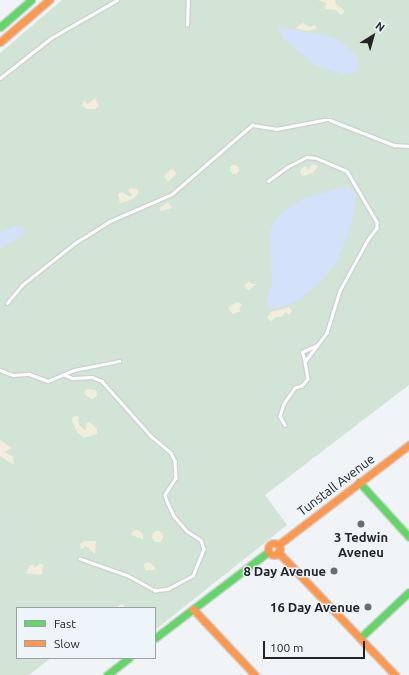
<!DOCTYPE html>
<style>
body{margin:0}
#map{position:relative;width:409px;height:675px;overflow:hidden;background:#f0f4f7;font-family:Ubuntu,sans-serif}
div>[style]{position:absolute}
.green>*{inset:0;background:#d2e4d5}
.sand>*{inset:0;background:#f2eedb}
.round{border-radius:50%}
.water>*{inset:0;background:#d3e1fb}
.path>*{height:1px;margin-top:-0.5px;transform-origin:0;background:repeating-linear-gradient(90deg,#dddfe0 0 2px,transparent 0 4px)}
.roads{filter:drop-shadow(1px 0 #ced1d3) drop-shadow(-1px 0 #ced1d3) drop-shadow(0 1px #ced1d3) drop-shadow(0 -1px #ced1d3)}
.lane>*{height:2.5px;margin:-1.25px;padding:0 1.25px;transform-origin:1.25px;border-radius:1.25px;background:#fdfdfe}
.fast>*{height:7px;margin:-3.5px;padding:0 3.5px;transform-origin:3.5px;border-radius:3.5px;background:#63d668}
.slow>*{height:7px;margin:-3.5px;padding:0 3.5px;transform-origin:3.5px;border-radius:3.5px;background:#ff974d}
.slow>.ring{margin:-3.5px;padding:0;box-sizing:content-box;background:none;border:7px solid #ff974d;border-radius:50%}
.dots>*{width:11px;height:11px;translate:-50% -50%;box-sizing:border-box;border:2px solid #edf4fa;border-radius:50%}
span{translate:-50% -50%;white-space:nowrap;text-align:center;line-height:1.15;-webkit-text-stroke:3px #edf4fa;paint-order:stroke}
.street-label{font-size:13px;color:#222427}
.poi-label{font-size:13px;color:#222427;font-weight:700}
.right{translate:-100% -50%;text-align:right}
.legend{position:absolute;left:16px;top:607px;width:140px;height:52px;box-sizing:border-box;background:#edf4fa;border:1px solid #9ca1a6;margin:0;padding:5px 7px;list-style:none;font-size:12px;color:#222427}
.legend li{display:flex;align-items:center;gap:8px;height:20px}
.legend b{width:20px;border:1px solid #9ca1a6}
.north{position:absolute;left:353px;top:16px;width:40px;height:40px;-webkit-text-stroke:3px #edf4fa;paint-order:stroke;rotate:37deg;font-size:11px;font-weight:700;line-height:16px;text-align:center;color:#222427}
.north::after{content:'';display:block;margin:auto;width:14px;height:18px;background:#222427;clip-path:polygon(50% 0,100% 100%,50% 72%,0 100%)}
.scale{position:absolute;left:263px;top:641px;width:102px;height:18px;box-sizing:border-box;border:2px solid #222427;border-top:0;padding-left:5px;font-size:12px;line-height:14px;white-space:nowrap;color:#222427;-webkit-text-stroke:3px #edf4fa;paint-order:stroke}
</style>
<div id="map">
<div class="green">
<i style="clip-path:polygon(62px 0,409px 0,409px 385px,265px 495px,287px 525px,155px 630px,155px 608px,126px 608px,122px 604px,116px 608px,17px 608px,17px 658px,51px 658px,29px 675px,0 675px,0 53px)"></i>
</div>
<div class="sand">
<i style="clip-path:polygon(318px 0,335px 0,336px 4px,344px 10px,344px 13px,341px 15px,336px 10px,325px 9px,326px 3px)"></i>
<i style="clip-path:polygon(303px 23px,309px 27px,315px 25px,317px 29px,307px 31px,295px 28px)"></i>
<i style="clip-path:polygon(95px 98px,99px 106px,95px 109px,87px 109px,82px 106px,84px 100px,88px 104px)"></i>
<i style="clip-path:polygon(312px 164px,318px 166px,313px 173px,303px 176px,300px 173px,301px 169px,305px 166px,309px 170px)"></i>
<i class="round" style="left:229.5px;top:164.5px;width:9px;height:9px"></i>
<i style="clip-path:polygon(171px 169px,175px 171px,176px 174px,168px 182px,164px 176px)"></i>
<i style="clip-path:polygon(132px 188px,138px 189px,138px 194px,133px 199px,120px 203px,118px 194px,122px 192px,130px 197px,132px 195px,128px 190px)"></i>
<i style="clip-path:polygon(168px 202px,172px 208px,161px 211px,160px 208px)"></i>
<i style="clip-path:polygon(249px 281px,252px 284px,257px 284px,248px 290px,244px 286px)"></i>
<i style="clip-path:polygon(237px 302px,242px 304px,239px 309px,241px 311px,233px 314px,229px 310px,229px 307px)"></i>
<i style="clip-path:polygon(289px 307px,292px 311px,289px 315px,286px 312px,281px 317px,276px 317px,271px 321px,267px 318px,271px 312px)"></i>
<i style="clip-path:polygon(87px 389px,96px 390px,97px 396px,92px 399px,85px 395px,84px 392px)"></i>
<i style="clip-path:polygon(78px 416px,79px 425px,84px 429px,86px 430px,86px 424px,89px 422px,97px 429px,97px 434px,84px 438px,77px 432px,72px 421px,73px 417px)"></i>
<i style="clip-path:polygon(0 440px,12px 448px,5px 452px,13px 457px,14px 465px,0 456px)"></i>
<i style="clip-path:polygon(138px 530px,143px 534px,143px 539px,131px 535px,133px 531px)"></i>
<i class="round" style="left:151.5px;top:530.5px;width:11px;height:11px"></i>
<i style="clip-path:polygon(84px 541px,96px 541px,95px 554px,86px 546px,81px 549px,80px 544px)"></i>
<i style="clip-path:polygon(148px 562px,155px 567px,155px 570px,145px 570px,144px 564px)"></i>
<i style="clip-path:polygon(40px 563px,44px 566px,41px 570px,43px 571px,41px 575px,26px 573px,30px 565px,34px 565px,35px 568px)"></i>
</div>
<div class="water">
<i style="clip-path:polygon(277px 27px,332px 37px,347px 46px,357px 57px,359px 70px,347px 75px,316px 66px,285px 40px)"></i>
<i style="clip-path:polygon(346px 186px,355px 192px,356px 199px,350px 229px,336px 263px,321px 281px,297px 301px,279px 308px,270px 308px,266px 302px,272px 285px,270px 232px,274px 222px,284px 211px,301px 200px)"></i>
<i style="clip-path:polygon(17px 226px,24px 228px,24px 235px,0 248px,0 233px)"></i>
</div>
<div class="path">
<i style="left:0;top:515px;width:24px;rotate:48deg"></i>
<i style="left:16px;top:533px;width:6px;rotate:108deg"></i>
<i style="left:14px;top:539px;width:18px;rotate:142deg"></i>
</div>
<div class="roads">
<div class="lane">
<i style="left:187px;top:25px;width:25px;rotate:-88deg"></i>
<i style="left:0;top:78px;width:65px;rotate:-38.1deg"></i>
<i style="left:51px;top:38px;width:76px;rotate:-29.9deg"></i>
<i style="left:268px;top:181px;width:24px;rotate:-36deg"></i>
<i style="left:287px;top:167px;width:22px;rotate:-27deg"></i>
<i style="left:307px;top:157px;width:9px;rotate:6deg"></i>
<i style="left:316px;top:158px;width:34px;rotate:23deg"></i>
<i style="left:347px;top:171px;width:59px;rotate:59.5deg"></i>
<i style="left:377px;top:222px;width:6px;rotate:90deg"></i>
<i style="left:377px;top:228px;width:15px;rotate:127deg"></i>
<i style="left:368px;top:240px;width:58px;rotate:118.8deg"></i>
<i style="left:340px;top:291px;width:44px;rotate:107.2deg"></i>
<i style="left:327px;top:333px;width:36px;rotate:127deg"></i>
<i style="left:305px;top:362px;width:17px;rotate:80deg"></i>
<i style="left:308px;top:379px;width:9px;rotate:131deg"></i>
<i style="left:302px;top:386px;width:7px;rotate:164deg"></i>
<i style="left:295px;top:388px;width:19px;rotate:125deg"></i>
<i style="left:284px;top:404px;width:13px;rotate:108deg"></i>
<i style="left:280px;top:416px;width:10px;rotate:61deg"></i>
<i style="left:7px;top:303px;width:23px;rotate:-50deg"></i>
<i style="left:22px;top:285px;width:68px;rotate:-38.4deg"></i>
<i style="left:75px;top:243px;width:39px;rotate:-32deg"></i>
<i style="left:108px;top:222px;width:70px;rotate:-23.6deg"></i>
<i style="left:172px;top:194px;width:106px;rotate:-40.8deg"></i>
<i style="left:252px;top:125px;width:24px;rotate:9deg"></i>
<i style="left:276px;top:129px;width:48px;rotate:-10.8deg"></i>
<i style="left:323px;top:120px;width:7px"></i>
<i style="left:330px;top:120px;width:69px;rotate:21.3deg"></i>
<i style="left:394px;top:145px;width:15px;rotate:4deg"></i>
<i style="left:305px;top:362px;width:10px;rotate:-107deg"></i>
<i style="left:302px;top:352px;width:17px;rotate:-25deg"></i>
<i style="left:0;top:370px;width:14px;rotate:21deg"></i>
<i style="left:13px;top:375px;width:16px;rotate:-4deg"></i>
<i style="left:29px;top:374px;width:20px;rotate:20deg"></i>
<i style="left:48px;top:381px;width:28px;rotate:-23deg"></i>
<i style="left:74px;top:370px;width:46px;rotate:-11.3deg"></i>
<i style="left:65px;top:375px;width:8px;rotate:23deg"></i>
<i style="left:72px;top:378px;width:20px;rotate:-3deg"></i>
<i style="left:92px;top:377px;width:11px;rotate:22deg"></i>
<i style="left:102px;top:381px;width:74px;rotate:48.3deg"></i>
<i style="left:151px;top:436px;width:26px;rotate:40deg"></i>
<i style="left:171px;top:453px;width:9px;rotate:63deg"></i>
<i style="left:175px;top:461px;width:17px;rotate:87deg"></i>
<i style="left:176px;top:478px;width:20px;rotate:123deg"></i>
<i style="left:165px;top:495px;width:6px;rotate:72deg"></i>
<i style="left:167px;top:501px;width:17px;rotate:65deg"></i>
<i style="left:174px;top:516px;width:20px;rotate:49deg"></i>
<i style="left:187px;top:531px;width:17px;rotate:33deg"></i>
<i style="left:201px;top:540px;width:9px;rotate:72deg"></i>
<i style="left:204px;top:549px;width:29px;rotate:112deg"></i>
<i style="left:193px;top:576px;width:27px;rotate:152deg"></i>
<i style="left:169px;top:589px;width:14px;rotate:172deg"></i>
<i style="left:155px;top:591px;width:31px;rotate:-151deg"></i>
<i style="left:128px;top:576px;width:51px;rotate:-160.5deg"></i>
</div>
<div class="fast">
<i style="left:0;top:27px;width:41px;rotate:-41.1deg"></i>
<i style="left:359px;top:482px;width:74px;rotate:47.7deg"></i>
<i style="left:155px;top:638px;width:142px;rotate:-37.3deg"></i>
<i style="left:360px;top:638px;width:67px;rotate:-43.2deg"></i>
<i style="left:107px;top:675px;width:28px;rotate:-38deg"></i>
</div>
<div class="slow">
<i style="left:0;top:42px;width:65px;rotate:-40.6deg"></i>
<i class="ring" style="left:268px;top:543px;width:5px;height:5px"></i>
<i style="left:278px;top:545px;width:165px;rotate:-37.4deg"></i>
<i style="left:278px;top:552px;width:170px;rotate:46.4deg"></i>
<i style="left:193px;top:609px;width:91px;rotate:46.8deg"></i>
</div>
</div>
<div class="dots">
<i style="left:361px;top:524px;background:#6a6d70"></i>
<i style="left:334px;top:571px;background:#6a6d70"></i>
<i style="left:368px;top:607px;background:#6a6d70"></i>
</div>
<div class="street-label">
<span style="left:336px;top:485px;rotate:-37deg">Tunstall Avenue</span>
</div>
<div class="poi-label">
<span style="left:361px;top:545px">3 Tedwin<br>Aveneu</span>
<span class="right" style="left:326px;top:571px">8 Day Avenue</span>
<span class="right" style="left:360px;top:607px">16 Day Avenue</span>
</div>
<ul class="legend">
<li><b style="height:5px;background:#63d668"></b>Fast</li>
<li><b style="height:5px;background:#ff974d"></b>Slow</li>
</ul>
<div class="north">N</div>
<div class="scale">100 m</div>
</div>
